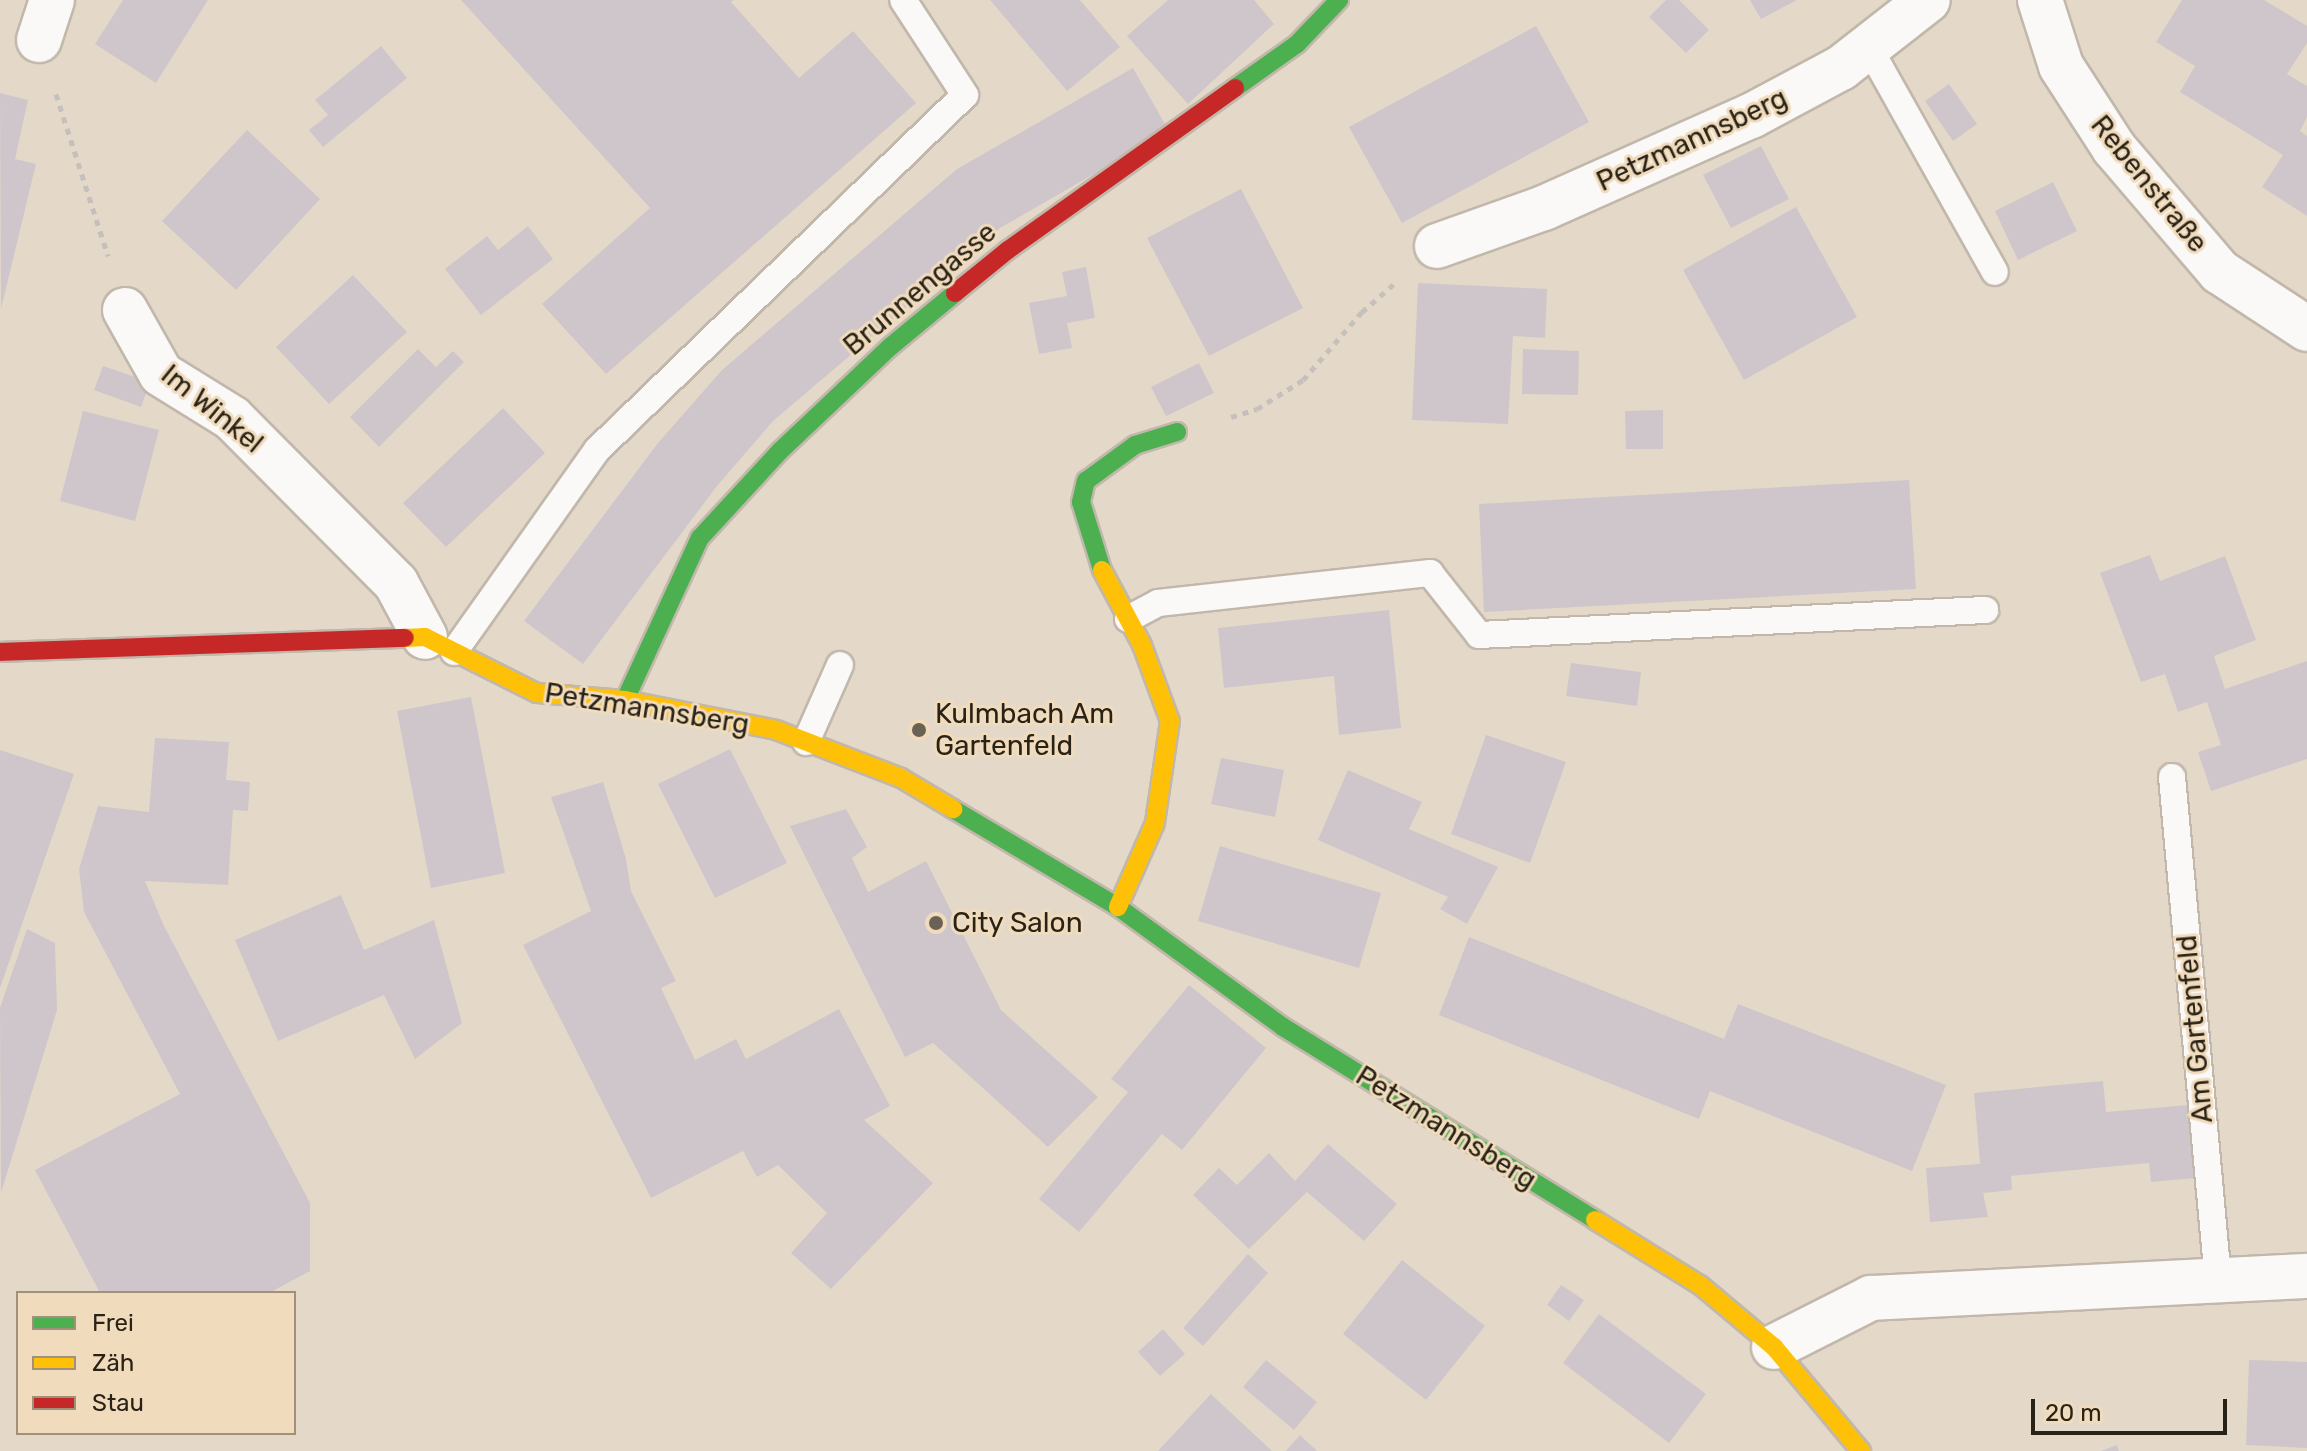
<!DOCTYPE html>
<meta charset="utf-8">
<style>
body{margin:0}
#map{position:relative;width:2307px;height:1451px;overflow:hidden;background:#e4d9c9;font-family:Rubik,sans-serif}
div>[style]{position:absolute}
.building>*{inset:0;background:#cfc6cb}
.path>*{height:5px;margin-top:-2.5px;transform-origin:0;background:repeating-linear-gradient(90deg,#c6c0bc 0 6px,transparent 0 12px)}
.roads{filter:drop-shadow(2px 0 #c1b8ab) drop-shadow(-2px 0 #c1b8ab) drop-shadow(0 2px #c1b8ab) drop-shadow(0 -2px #c1b8ab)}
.lane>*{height:26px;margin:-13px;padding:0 13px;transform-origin:13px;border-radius:13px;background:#fbf9f7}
.street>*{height:44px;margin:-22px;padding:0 22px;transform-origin:22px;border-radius:22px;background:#fbf9f7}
.fast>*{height:18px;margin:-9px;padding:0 9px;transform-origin:9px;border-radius:9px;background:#4caf50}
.slow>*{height:18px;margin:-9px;padding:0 9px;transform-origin:9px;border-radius:9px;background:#ffc107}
.jam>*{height:18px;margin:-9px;padding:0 9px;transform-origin:9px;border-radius:9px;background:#c62828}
.dots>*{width:22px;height:22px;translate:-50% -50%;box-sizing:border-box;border:4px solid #f0dbbd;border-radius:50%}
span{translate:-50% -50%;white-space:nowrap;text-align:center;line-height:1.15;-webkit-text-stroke:6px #f0dbbd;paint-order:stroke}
.street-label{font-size:28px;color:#292216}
.poi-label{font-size:28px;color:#292216}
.left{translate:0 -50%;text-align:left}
.legend{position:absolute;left:16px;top:1291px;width:280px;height:144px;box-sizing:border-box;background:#f0dbbd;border:2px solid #a0917a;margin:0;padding:10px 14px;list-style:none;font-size:24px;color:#292216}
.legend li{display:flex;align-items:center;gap:16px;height:40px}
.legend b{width:40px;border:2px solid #a0917a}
.scale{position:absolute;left:2031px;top:1399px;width:196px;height:36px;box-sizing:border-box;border:4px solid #292216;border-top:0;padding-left:10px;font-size:24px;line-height:28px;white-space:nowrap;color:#292216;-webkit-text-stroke:6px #f0dbbd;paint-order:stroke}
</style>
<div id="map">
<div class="building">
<i style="clip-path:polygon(123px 0,208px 0,156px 83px,95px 44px)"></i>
<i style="clip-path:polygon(461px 0,734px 0,731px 2px,799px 78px,853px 31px,916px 103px,606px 374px,542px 304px,650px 208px)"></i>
<i style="clip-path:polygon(990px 0,1080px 0,1120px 47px,1067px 91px)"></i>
<i style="clip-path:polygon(1168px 0,1254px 0,1274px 24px,1188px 104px,1127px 36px)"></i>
<i style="clip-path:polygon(1666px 0,1679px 0,1709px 30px,1686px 53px,1649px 17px)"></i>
<i style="clip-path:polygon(1750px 0,1797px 0,1761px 19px)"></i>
<i style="clip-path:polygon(2182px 0,2264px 0,2307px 26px,2307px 43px,2287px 74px,2307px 86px,2307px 117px,2300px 131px,2307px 136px,2307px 216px,2262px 187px,2283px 155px,2180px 92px,2195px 66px,2156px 42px)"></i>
<i style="clip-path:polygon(1536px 26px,1589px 122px,1402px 223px,1349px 127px)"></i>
<i style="clip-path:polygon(381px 46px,407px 78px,323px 147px,309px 130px,328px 115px,315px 100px)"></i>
<i style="clip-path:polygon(1133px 68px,1169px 131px,1000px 228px,773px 421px,717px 486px,583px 664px,524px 621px,658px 443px,722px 370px,957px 169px)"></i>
<i style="clip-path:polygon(1949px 84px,1977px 124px,1953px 141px,1925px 101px)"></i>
<i style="clip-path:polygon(0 93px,28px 100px,15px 159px,36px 164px,1px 309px)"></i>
<i style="clip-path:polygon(247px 130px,320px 199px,236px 290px,162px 221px)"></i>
<i style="clip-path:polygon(1761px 146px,1789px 199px,1731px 228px,1703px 175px)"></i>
<i style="clip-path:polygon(2053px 182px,2077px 231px,2018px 260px,1995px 211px)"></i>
<i style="clip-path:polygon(1241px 189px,1303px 308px,1209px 356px,1147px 238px)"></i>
<i style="clip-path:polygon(1796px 207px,1857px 317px,1744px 380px,1683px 270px)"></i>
<i style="clip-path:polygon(528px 226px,553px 259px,481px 315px,445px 269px,487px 236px,498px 250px)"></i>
<i style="clip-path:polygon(1086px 267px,1095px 318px,1067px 323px,1072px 348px,1039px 354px,1029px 303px,1067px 296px,1062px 272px)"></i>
<i style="clip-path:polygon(353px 275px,407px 332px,329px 404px,276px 347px)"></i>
<i style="clip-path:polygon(1418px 283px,1547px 289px,1545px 338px,1513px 336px,1508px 424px,1412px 420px)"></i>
<i style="clip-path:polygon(418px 349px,436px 367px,453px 351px,464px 362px,379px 447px,350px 417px)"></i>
<i style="clip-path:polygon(1523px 349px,1579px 351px,1578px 395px,1522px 394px)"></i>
<i style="clip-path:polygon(1199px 363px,1214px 393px,1166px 416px,1151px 387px)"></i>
<i style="clip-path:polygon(103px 366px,150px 382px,141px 407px,94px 390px)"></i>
<i style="clip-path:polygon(503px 408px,545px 453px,446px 547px,403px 503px)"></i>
<i style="clip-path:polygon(1663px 410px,1663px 449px,1626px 449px,1625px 411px)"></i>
<i style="clip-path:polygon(83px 411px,159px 430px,135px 521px,60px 501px)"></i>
<i style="clip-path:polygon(1909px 480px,1916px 589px,1484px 612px,1479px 504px)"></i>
<i style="clip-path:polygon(2150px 555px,2160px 581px,2225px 556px,2256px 640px,2214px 656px,2225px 689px,2307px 661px,2307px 759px,2211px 791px,2198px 752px,2221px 745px,2207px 702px,2178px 712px,2165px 674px,2141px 682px,2100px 573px)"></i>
<i style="clip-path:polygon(1389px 610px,1401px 728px,1339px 735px,1334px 676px,1224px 688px,1218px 628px)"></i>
<i style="clip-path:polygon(1571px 663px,1641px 672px,1637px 706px,1566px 696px)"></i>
<i style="clip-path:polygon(471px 697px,505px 873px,431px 888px,397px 711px)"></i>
<i style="clip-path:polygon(1486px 735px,1566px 762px,1530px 863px,1451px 834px)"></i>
<i style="clip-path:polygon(155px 738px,229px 742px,226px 780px,250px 782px,248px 811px,233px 810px,228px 885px,145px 881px,164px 926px,310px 1203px,310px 1271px,269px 1293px,100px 1293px,35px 1170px,180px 1094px,84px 912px,79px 869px,98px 806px,149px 812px)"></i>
<i style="clip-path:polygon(730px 749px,787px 863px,715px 898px,658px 784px)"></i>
<i style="clip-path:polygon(0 750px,74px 774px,0 988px)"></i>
<i style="clip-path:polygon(1221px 758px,1284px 770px,1275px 817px,1211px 804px)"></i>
<i style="clip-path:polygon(1348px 770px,1422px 802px,1409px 829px,1498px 867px,1467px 924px,1440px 909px,1448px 897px,1318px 840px)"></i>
<i style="clip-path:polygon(603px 782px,626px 859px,631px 891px,676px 981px,661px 988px,695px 1060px,736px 1039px,746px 1059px,839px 1009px,890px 1106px,864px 1120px,933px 1183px,831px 1289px,791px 1253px,827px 1213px,778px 1165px,757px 1177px,743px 1151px,651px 1198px,523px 945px,591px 911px,551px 797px)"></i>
<i style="clip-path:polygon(846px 809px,867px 847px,852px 858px,868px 892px,926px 861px,1001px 1010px,1098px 1097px,1048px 1147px,933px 1043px,905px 1057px,790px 826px)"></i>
<i style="clip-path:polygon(1220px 846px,1381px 893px,1359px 968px,1198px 921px)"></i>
<i style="clip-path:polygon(341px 895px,364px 950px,434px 920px,462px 1023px,415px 1059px,384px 995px,278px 1041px,235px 940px)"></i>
<i style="clip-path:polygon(27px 929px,55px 943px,57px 1010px,1px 1193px,0 1008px)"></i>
<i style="clip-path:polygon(1469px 937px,1724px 1039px,1738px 1004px,1946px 1085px,1912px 1171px,1710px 1091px,1699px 1119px,1439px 1015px)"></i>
<i style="clip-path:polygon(1189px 985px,1266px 1048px,1182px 1150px,1162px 1134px,1079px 1232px,1039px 1199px,1128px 1092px,1111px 1079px)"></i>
<i style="clip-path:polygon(2103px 1081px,2106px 1112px,2189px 1105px,2195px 1178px,2151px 1182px,2149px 1163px,2011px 1176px,2012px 1190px,1983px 1193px,1988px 1217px,1930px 1222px,1926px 1168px,1980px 1164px,1974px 1093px)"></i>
<i style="clip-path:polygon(1328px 1144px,1397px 1204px,1364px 1241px,1307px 1192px,1249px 1249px,1193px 1195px,1219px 1168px,1237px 1185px,1269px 1153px,1295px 1181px)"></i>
<i style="clip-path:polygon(1248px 1254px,1268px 1273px,1203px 1346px,1183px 1328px)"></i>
<i style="clip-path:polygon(1402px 1260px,1485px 1326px,1426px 1400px,1343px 1334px)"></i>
<i style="clip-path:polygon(1561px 1285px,1584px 1300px,1569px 1321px,1547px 1305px)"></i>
<i style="clip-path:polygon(1599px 1314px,1706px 1394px,1669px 1443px,1563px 1363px)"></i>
<i style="clip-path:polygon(1163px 1329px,1185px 1354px,1160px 1376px,1138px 1352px)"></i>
<i style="clip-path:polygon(1266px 1360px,1317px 1402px,1294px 1430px,1243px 1387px)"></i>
<i style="clip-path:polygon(2249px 1360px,2307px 1362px,2307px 1448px,2246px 1445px)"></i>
<i style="clip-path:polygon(1211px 1394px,1272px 1451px,1158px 1451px)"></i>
<i style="clip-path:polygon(1300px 1435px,1317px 1451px,1286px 1451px)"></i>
<i style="clip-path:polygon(2117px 1445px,2119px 1451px,2101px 1451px)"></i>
</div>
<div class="path">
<i style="left:56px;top:94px;width:170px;rotate:72.2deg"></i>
<i style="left:1231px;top:417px;width:27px;rotate:-17deg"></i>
<i style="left:1257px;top:409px;width:54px;rotate:-32.2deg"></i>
<i style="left:1303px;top:380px;width:90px;rotate:-49.1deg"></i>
<i style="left:1362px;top:312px;width:43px;rotate:-41.2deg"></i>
</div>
<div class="roads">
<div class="lane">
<i style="left:1868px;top:46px;width:259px;rotate:60.7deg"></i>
<i style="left:1128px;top:619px;width:34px;rotate:-28deg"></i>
<i style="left:1158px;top:603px;width:274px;rotate:-6.3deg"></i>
<i style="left:1430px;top:573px;width:79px;rotate:51.7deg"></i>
<i style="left:1479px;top:635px;width:507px;rotate:-2.83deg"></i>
<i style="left:454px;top:652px;width:247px;rotate:-54.7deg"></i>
<i style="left:597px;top:450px;width:511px;rotate:-43.97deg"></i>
<i style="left:965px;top:95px;width:113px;rotate:-123.1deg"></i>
<i style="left:806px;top:742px;width:84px;rotate:-66.2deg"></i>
<i style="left:2172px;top:777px;width:505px;rotate:84.77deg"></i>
</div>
<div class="street">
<i style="left:2040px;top:0;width:69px;rotate:72.3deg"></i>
<i style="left:2061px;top:66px;width:98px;rotate:57.1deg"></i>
<i style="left:2114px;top:148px;width:163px;rotate:49.5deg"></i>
<i style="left:2220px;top:272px;width:104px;rotate:33.2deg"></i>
<i style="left:39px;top:40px;width:42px;rotate:-72deg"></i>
<i style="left:1437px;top:246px;width:114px;rotate:-19.6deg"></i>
<i style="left:1544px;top:208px;width:227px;rotate:-24deg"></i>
<i style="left:1751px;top:116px;width:102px;rotate:-28.1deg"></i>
<i style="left:1841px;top:68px;width:110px;rotate:-38deg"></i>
<i style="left:125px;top:310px;width:73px;rotate:60.6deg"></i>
<i style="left:161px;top:374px;width:84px;rotate:31.8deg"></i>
<i style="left:232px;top:418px;width:233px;rotate:45.2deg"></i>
<i style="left:396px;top:583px;width:61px;rotate:61.8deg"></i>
<i style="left:1774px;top:1347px;width:109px;rotate:-26.8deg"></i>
<i style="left:1871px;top:1298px;width:437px;rotate:-2.9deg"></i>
</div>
<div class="fast">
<i style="left:1235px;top:88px;width:76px;rotate:-35.4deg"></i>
<i style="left:1297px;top:44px;width:61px;rotate:-46.3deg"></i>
<i style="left:1102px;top:570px;width:71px;rotate:-107.2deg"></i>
<i style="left:1081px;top:502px;width:22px;rotate:-77deg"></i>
<i style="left:1086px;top:481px;width:61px;rotate:-36.3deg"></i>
<i style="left:1135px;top:445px;width:44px;rotate:-17.2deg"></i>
<i style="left:625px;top:700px;width:179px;rotate:-65.2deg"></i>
<i style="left:700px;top:538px;width:118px;rotate:-47.4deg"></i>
<i style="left:780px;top:451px;width:151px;rotate:-43.4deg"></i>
<i style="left:890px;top:347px;width:85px;rotate:-39.7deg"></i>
<i style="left:953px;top:809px;width:192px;rotate:30.7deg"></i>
<i style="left:1118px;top:907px;width:204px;rotate:36deg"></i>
<i style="left:1283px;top:1027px;width:367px;rotate:31.7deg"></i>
</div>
<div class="slow">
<i style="left:1102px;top:570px;width:85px;rotate:61.9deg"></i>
<i style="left:1142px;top:645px;width:81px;rotate:69.8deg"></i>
<i style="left:1170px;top:721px;width:103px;rotate:98.4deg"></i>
<i style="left:1155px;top:823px;width:92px;rotate:113.8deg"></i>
<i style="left:405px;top:638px;width:20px;rotate:-3deg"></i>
<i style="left:425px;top:637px;width:125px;rotate:26.6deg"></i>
<i style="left:537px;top:693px;width:88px;rotate:4.5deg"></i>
<i style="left:625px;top:700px;width:154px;rotate:11.2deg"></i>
<i style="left:776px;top:730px;width:134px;rotate:21deg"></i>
<i style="left:901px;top:778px;width:61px;rotate:30.8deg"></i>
<i style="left:1595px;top:1220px;width:123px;rotate:31.8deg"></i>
<i style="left:1700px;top:1285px;width:97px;rotate:40deg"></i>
<i style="left:1774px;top:1347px;width:136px;rotate:50.1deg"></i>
</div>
<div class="jam">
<i style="left:955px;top:293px;width:68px;rotate:-39.1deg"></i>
<i style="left:1008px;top:250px;width:279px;rotate:-35.5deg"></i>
<i style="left:0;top:652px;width:405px;rotate:-2deg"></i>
</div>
</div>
<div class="dots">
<i style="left:919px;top:730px;background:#6a6255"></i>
<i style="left:936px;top:923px;background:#6a6255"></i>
</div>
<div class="street-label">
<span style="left:1692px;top:140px;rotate:-25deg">Petzmannsberg</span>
<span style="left:2149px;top:184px;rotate:51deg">Rebenstraße</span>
<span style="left:920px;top:289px;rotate:-40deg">Brunnengasse</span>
<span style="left:212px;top:409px;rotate:39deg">Im Winkel</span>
<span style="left:647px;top:709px;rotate:9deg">Petzmannsberg</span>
<span style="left:2195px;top:1029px;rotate:-95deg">Am Gartenfeld</span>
<span style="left:1446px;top:1128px;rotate:32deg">Petzmannsberg</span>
</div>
<div class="poi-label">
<span class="left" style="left:935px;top:730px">Kulmbach Am<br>Gartenfeld</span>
<span class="left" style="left:952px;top:923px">City Salon</span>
</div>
<ul class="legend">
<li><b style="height:10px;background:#4caf50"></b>Frei</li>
<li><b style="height:10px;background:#ffc107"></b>Zäh</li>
<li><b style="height:10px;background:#c62828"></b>Stau</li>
</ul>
<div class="scale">20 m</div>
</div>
